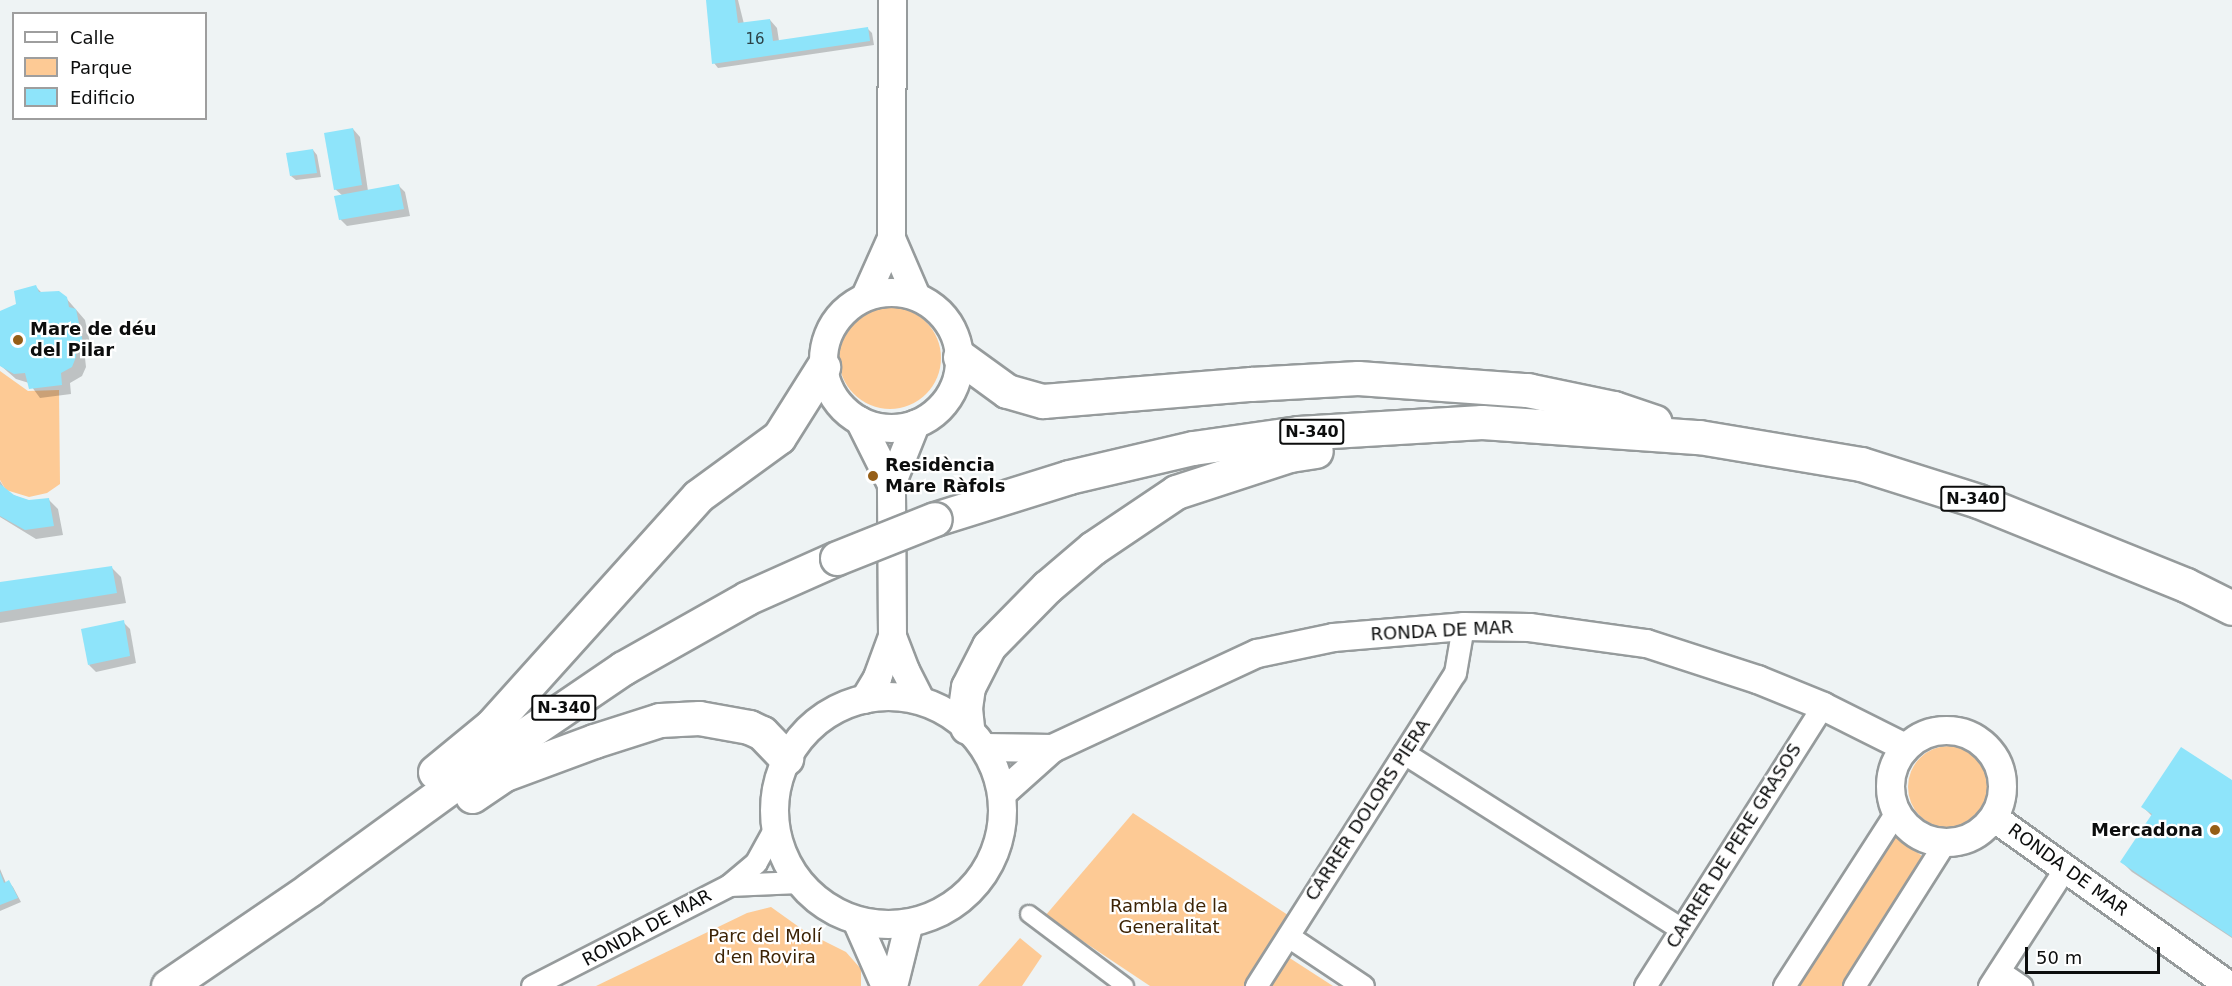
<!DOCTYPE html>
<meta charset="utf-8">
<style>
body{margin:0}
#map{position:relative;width:2232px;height:986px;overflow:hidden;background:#eef3f4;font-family:"DejaVu Sans",sans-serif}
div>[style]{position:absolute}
.green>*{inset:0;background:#fdca95}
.round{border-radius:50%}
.shadow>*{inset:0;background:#0003}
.building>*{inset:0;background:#8ee4fa}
.roads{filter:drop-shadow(2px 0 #969b9c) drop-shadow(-2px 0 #969b9c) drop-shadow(0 2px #969b9c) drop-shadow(0 -2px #969b9c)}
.pedestrian>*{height:16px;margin:-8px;padding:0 8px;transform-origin:8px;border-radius:8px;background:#fff}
.minor>*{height:21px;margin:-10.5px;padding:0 10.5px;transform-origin:10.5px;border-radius:10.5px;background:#fff}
.tertiary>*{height:27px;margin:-13.5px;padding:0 13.5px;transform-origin:13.5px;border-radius:13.5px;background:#fff}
.tertiary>.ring{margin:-13.5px;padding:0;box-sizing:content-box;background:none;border:27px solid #fff;border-radius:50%}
.trunk>*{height:33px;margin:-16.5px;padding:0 16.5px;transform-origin:16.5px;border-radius:16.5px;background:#fff}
.bridges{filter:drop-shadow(2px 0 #969b9c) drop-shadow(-2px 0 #969b9c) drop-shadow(0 2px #969b9c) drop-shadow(0 -2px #969b9c)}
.trunk-bridge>*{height:33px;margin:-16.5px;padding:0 16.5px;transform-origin:16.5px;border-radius:16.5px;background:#fff}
.dots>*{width:16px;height:16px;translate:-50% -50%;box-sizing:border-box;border:3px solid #fff;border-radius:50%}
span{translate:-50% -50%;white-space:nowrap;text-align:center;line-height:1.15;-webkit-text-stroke:4.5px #fff;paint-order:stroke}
.number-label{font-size:15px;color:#2c4348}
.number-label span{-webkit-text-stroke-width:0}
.shield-label span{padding:2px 4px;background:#fff;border:2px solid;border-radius:4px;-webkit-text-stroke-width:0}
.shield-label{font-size:16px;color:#0c0d0d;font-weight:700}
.poi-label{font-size:18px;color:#0c0d0d;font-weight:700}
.left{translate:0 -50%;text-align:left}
.right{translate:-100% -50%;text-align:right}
.street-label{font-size:18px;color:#0c0d0d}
.park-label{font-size:18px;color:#3c2305}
.legend{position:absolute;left:12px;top:12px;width:195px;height:108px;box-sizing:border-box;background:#fff;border:2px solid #9e9e9e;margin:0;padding:8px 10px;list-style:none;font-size:18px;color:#0c0d0d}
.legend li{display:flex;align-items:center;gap:12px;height:30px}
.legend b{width:30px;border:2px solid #9e9e9e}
.scale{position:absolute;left:2025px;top:947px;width:135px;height:27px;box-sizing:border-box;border:3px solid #0c0d0d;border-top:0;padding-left:8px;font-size:18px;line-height:21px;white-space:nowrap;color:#0c0d0d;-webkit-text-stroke:4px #fff;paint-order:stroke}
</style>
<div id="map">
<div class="green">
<i class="round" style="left:839px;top:307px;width:102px;height:102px"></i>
<i style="clip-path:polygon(0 371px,28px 391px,59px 390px,60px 484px,47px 493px,29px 497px,6px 490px,0 480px)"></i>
<i class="round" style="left:1908px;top:746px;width:82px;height:82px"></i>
<i style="clip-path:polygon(1133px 813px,1291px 917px,1248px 986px,1150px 986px,1045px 916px)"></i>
<i style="clip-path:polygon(1895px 837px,1928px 860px,1846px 986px,1797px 986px)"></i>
<i style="clip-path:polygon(771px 907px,806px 932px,846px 952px,861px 969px,861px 986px,596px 986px,747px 913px)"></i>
<i style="clip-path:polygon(1020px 938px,1042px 956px,1022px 986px,978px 986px)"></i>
<i style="clip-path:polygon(1285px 955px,1333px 986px,1265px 986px)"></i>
</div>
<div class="shadow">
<i style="clip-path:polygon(707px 0,738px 0,744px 24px,770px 20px,777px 28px,779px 41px,868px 29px,872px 33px,874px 45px,718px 68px,714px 63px)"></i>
<i style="clip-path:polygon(353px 129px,360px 137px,368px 191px,398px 185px,405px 192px,410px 216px,347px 226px,340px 219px,343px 196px,335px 189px)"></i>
<i style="clip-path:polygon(313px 150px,317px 155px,321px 177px,296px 180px,291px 176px)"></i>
<i style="clip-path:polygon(36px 287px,42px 293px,66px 298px,85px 320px,93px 357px,85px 358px,86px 367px,82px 376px,70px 383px,71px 394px,40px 398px,29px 383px,16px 379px,0 365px,0 313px,18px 305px)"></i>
<i style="clip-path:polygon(0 481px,7px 492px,29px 502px,49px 500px,58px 509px,63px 535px,36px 539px,0 517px)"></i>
<i style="clip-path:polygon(111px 567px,121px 577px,126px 603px,0 623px,0 584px)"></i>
<i style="clip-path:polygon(123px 622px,130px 629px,136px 663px,96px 672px,89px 665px)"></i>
<i style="clip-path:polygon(2232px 782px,2232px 938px,2132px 872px,2122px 862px,2152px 816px,2143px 807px)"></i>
<i style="clip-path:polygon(0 869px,6px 883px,9px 882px,13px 887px,21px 902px,0 911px)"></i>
</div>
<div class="building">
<i style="clip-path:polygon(706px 0,735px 0,738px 23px,770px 19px,773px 41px,868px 27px,870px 41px,712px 64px)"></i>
<i style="clip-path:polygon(353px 128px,362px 185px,334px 190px,324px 133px)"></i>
<i style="clip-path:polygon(313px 149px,317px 173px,290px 176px,286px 153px)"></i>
<i style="clip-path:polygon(399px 184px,404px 209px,339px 220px,334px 196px)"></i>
<i style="clip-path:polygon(36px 285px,39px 292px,59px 291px,67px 297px,69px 307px,76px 309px,84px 348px,76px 349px,76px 357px,72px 367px,61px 373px,62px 385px,29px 389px,25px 373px,14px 374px,0 366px,0 311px,16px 304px,14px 291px)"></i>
<i style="clip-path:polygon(0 484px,14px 495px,29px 500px,49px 498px,54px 526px,25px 530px,0 516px)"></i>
<i style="clip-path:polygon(112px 566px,117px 593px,0 612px,0 582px)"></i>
<i style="clip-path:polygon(124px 620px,130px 656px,88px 665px,81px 629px)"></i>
<i style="clip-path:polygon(2181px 747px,2232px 780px,2232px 937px,2120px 862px,2152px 814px,2141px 807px)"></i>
<i style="clip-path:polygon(0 872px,4px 883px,9px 880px,18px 898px,0 905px)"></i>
</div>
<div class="roads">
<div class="pedestrian">
<i style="left:1029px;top:914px;width:120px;rotate:36.9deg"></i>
</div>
<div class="minor">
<i style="left:1404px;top:753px;width:328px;rotate:32.4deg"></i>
<i style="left:729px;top:885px;width:70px;rotate:-2.5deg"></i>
<i style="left:1288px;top:936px;width:90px;rotate:33.7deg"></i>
<i style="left:1999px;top:971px;width:27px;rotate:34deg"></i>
<i style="left:532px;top:986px;width:221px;rotate:-27.1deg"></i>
<i style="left:729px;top:885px;width:35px;rotate:-40deg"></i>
<i style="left:756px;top:862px;width:39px;rotate:-61deg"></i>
<i style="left:1256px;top:986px;width:371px;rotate:-57.6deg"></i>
<i style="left:1455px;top:673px;width:48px;rotate:-80.3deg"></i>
<i style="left:1645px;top:986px;width:332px;rotate:-57.6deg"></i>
<i style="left:1784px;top:986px;width:207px;rotate:-57.2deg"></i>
<i style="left:1854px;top:986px;width:170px;rotate:-57.7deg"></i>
<i style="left:1989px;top:986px;width:140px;rotate:-57.2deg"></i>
</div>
<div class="tertiary">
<i style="left:891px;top:238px;width:63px;rotate:66.7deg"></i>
<i class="ring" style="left:823px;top:292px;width:109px;height:109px"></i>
<i style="left:865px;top:296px;width:64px;rotate:-65.9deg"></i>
<i style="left:891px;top:238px;width:238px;rotate:-89.8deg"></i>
<i style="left:859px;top:420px;width:72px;rotate:63.4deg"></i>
<i style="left:892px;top:636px;width:36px;rotate:69deg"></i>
<i style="left:905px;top:670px;width:33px;rotate:63deg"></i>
<i class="ring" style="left:774px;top:696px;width:201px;height:201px"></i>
<i style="left:864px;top:699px;width:26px;rotate:-59deg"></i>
<i style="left:877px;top:677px;width:44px;rotate:-69.9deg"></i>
<i style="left:892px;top:636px;width:152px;rotate:-90.4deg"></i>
<i style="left:891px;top:484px;width:65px;rotate:-68.2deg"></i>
<i class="ring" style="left:1890px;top:730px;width:85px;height:85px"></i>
<i style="left:984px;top:747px;width:68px;rotate:0.8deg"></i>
<i style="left:1005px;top:790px;width:63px;rotate:-41.8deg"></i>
<i style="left:1052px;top:748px;width:226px;rotate:-24.9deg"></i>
<i style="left:1257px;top:653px;width:78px;rotate:-11.9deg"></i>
<i style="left:1333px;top:637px;width:130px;rotate:-4.8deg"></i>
<i style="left:1463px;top:626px;width:66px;rotate:0.9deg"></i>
<i style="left:1529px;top:627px;width:118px;rotate:7.8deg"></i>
<i style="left:1646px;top:643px;width:117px;rotate:18deg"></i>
<i style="left:1757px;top:679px;width:71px;rotate:22.2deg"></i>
<i style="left:1823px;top:706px;width:92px;rotate:26.6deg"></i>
<i style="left:1993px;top:817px;width:291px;rotate:35.5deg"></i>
<i style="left:856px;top:920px;width:72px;rotate:66.3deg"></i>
<i style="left:893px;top:986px;width:62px;rotate:-76deg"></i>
</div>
<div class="trunk">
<i style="left:960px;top:357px;width:58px;rotate:35.9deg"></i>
<i style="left:1007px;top:391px;width:37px;rotate:16deg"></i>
<i style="left:1043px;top:401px;width:209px;rotate:-4.7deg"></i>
<i style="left:1251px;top:384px;width:107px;rotate:-3.2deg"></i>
<i style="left:1358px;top:378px;width:169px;rotate:4.1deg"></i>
<i style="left:1527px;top:390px;width:89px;rotate:11.7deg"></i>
<i style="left:1614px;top:408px;width:43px;rotate:18.9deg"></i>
<i style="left:935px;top:519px;width:140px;rotate:-17.4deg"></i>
<i style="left:1069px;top:477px;width:127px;rotate:-13.2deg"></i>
<i style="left:1193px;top:448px;width:106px;rotate:-8.1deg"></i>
<i style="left:1298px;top:433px;width:184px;rotate:-3.4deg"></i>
<i style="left:1482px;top:422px;width:218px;rotate:4deg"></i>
<i style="left:1699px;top:437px;width:164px;rotate:9.5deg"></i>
<i style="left:1861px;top:464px;width:123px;rotate:17.5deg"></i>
<i style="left:1978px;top:501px;width:224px;rotate:22deg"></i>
<i style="left:2186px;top:585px;width:51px;rotate:26.6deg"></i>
<i style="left:967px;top:727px;width:19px;rotate:-96deg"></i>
<i style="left:965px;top:708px;width:21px;rotate:-82deg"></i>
<i style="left:968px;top:687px;width:46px;rotate:-62.9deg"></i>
<i style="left:989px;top:646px;width:83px;rotate:-45.5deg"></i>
<i style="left:1047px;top:587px;width:60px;rotate:-40.3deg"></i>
<i style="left:1093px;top:548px;width:100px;rotate:-34deg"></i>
<i style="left:1176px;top:492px;width:120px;rotate:-18deg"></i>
<i style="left:1290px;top:455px;width:26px;rotate:-9deg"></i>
<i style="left:435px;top:772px;width:72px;rotate:-39.4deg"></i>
<i style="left:491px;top:726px;width:309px;rotate:-48deg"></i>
<i style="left:698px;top:496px;width:100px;rotate:-36.1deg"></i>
<i style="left:779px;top:437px;width:83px;rotate:-57.8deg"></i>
<i style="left:472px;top:796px;width:40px;rotate:-34deg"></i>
<i style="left:505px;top:774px;width:95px;rotate:-20.3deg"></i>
<i style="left:594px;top:741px;width:69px;rotate:-17.7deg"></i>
<i style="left:660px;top:720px;width:39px;rotate:-3deg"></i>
<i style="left:699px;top:718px;width:51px;rotate:10.2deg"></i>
<i style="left:749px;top:727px;width:14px;rotate:25deg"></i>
<i style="left:762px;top:733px;width:35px;rotate:46deg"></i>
<i style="left:168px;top:986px;width:172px;rotate:-34.3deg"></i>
<i style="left:310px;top:889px;width:209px;rotate:-36deg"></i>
<i style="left:479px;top:766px;width:174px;rotate:-34.2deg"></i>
<i style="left:623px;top:668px;width:142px;rotate:-29.4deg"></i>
<i style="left:747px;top:598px;width:98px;rotate:-24deg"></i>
</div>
</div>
<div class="bridges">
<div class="trunk-bridge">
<i style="left:837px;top:558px;width:105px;rotate:-21.7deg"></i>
</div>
</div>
<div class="dots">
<i style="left:18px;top:340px;background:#955e17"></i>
<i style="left:873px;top:476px;background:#955e17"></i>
<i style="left:2215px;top:830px;background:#955e17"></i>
</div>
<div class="number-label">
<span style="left:755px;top:40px">16</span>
</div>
<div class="shield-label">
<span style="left:1312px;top:432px">N-340</span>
<span style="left:1973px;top:499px">N-340</span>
<span style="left:564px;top:708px">N-340</span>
</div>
<div class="poi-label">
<span class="left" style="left:30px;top:340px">Mare de déu<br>del Pilar</span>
<span class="left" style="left:885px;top:476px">Residència<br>Mare Ràfols</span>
<span class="right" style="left:2203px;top:830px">Mercadona</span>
</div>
<div class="street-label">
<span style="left:1442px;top:631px;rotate:-3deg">RONDA DE MAR</span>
<span style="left:1368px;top:810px;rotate:-57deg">CARRER DOLORS PIERA</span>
<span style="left:1734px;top:846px;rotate:-58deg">CARRER DE PERE GRASOS</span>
<span style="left:2068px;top:870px;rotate:36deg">RONDA DE MAR</span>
<span style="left:647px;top:928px;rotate:-28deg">RONDA DE MAR</span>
</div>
<div class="park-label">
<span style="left:1169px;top:917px">Rambla de la<br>Generalitat</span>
<span style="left:765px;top:947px">Parc del Molí<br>d'en Rovira</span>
</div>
<ul class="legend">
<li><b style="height:8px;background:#fff"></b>Calle</li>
<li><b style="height:16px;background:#fdca95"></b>Parque</li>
<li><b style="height:16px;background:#8ee4fa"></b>Edificio</li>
</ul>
<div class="scale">50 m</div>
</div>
